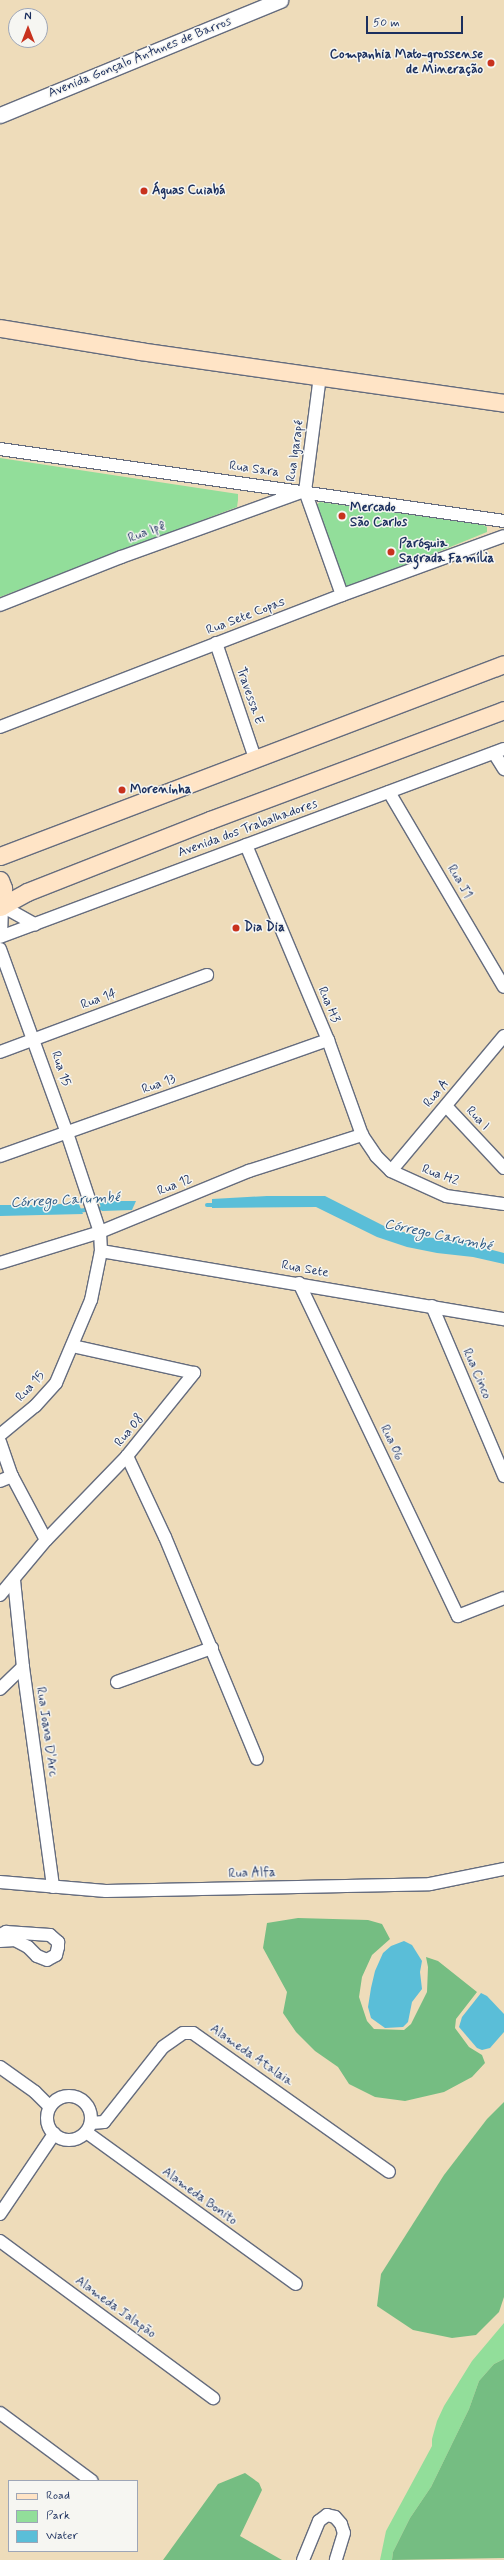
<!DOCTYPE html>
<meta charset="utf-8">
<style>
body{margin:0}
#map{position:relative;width:504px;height:2560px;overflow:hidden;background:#eedcba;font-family:Mynerve,sans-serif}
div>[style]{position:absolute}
.green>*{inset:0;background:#92de9a}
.forest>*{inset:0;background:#75bd82}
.water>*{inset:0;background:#5abed8}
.stream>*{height:4px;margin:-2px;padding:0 2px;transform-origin:2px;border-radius:2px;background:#5abed8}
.roads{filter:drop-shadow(1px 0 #656c7e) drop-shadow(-1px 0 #656c7e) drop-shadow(0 1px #656c7e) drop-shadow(0 -1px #656c7e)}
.minor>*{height:12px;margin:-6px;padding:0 6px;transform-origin:6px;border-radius:6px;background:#fff}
.minor>.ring{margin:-6px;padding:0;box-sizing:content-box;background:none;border:12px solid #fff;border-radius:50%}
.tertiary>*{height:15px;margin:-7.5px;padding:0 7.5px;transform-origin:7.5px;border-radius:7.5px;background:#fff}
.secondary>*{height:17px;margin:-8.5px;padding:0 8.5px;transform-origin:8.5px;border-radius:8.5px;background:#ffe4c6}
.dots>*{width:11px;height:11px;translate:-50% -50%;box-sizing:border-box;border:2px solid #f6f6f2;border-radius:50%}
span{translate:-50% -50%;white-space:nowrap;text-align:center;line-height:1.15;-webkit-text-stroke:3px #f6f6f2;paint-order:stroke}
.poi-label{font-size:13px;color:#1b2f5e;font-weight:700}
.right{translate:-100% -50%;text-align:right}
.left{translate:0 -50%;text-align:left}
.street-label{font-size:13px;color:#1b2f5e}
.water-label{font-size:14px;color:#2e5a83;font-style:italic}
.legend{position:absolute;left:8px;top:2480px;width:130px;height:72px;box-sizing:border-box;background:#f6f6f2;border:1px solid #9ea6b7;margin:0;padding:5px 7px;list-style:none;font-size:12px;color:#1b2f5e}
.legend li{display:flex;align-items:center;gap:8px;height:20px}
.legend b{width:20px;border:1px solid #9ea6b7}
.north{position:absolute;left:8px;top:8px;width:40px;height:40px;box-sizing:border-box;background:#f6f6f2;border:1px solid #9ea6b7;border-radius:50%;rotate:0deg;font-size:11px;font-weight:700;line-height:16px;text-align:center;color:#1b2f5e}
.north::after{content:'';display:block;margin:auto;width:14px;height:18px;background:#c8321e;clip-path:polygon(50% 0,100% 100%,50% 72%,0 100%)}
.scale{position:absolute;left:366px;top:16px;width:97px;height:18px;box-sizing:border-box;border:2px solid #1b2f5e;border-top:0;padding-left:5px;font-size:12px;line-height:14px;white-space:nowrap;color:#1b2f5e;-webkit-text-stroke:3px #f6f6f2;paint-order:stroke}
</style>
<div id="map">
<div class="green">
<i style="clip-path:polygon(0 458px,238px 494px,238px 500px,237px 507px,0 597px)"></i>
<i style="clip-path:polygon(320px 502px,483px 525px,487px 527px,487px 532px,347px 589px,317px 517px,316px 505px)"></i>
<i style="clip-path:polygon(504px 2323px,504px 2359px,494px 2364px,479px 2381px,469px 2409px,431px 2487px,410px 2518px,393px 2552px,392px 2560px,380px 2560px,386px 2531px,432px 2446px,432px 2439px,437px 2421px,444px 2406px,472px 2361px)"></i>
</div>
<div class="forest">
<i style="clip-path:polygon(298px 1918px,368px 1920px,382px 1924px,390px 1939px,372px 1955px,362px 1977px,359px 1997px,367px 2021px,374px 2029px,404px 2030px,411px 2024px,427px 1992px,428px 1967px,426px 1957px,438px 1961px,477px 1992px,456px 2019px,455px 2028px,469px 2047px,482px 2055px,485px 2063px,472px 2077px,444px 2092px,405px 2101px,375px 2097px,349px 2084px,338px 2067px,315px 2051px,296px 2032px,283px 2013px,287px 1992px,263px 1948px,267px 1923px)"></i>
<i style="clip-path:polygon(504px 2102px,504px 2297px,499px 2312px,476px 2335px,452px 2338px,413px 2330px,377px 2306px,381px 2274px,444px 2175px,487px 2119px)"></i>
<i style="clip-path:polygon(504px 2359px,504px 2558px,392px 2560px,393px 2552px,410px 2518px,431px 2487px,469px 2409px,479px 2381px,494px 2364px)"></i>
<i style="clip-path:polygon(245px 2473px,259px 2483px,262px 2490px,240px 2536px,282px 2560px,163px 2560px,218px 2484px)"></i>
</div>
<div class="water">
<i style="clip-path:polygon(267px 1196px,325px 1196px,386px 1227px,421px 1237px,450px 1239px,504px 1253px,504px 1264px,473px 1257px,437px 1253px,407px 1247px,377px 1237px,316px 1207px,212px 1208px,212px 1199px)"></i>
<i style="clip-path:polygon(99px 1201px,136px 1201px,132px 1210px,102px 1211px)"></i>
<i style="clip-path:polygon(78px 1202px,83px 1214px,0 1216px,0 1205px,51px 1205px)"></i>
<i style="clip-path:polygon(404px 1941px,412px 1945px,422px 1961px,420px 1972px,422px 1989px,412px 2002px,408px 2022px,403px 2027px,385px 2028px,371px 2018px,368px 2007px,371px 1988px,375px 1971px,383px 1953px,391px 1946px)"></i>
<i style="clip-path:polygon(481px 1993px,487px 1996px,504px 2014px,504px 2032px,490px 2048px,482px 2050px,477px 2048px,459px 2027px,462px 2017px)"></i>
</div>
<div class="stream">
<i style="left:207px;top:1205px;width:9px"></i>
<i style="left:76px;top:1211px;width:29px;rotate:-6deg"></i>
</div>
<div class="roads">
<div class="minor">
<i style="left:320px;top:376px;width:116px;rotate:97.4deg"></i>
<i style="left:305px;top:491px;width:110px;rotate:70.4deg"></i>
<i style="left:0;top:449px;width:509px;rotate:8.13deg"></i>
<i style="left:0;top:605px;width:130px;rotate:-21.6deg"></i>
<i style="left:121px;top:557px;width:192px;rotate:-19.8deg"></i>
<i style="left:216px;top:643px;width:121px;rotate:71.3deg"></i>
<i style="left:0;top:727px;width:367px;rotate:-21.1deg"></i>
<i style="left:342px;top:595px;width:172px;rotate:-20deg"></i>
<i style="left:494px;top:753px;width:19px;rotate:58deg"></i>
<i style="left:389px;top:792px;width:226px;rotate:59.5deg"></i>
<i style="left:246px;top:845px;width:212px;rotate:67.2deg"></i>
<i style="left:328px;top:1040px;width:101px;rotate:70.3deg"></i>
<i style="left:362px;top:1135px;width:25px;rotate:56deg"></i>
<i style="left:376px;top:1156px;width:21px;rotate:45deg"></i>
<i style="left:391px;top:1171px;width:60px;rotate:24.4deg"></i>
<i style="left:446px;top:1196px;width:59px;rotate:7.9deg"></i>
<i style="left:1px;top:936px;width:30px;rotate:-88deg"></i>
<i style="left:2px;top:906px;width:38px;rotate:29deg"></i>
<i style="left:0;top:937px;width:538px;rotate:-20.46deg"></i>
<i style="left:0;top:949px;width:196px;rotate:70deg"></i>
<i style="left:67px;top:1133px;width:104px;rotate:71.6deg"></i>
<i style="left:100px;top:1232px;width:19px;rotate:87deg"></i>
<i style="left:101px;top:1251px;width:50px;rotate:101.5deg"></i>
<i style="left:91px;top:1300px;width:90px;rotate:112.9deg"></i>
<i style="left:56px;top:1383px;width:31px;rotate:132deg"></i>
<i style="left:35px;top:1406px;width:45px;rotate:140.4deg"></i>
<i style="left:0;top:1052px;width:221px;rotate:-20.4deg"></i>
<i style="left:446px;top:1106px;width:85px;rotate:46.9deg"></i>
<i style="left:0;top:1156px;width:348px;rotate:-19.5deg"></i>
<i style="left:391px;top:1171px;width:176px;rotate:-50.1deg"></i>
<i style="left:101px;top:1251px;width:409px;rotate:9.6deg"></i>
<i style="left:0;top:1263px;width:105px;rotate:-17.2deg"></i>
<i style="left:100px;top:1232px;width:161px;rotate:-22.3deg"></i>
<i style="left:249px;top:1171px;width:119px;rotate:-17.7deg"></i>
<i style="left:299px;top:1283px;width:369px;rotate:64.5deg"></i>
<i style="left:458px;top:1616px;width:49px;rotate:-21.4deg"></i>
<i style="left:432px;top:1306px;width:185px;rotate:67deg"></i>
<i style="left:0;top:1442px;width:36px;rotate:71deg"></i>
<i style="left:12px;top:1476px;width:72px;rotate:62deg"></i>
<i style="left:127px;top:1456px;width:89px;rotate:64.9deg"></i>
<i style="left:165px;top:1537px;width:240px;rotate:67.5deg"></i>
<i style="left:0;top:1481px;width:13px;rotate:-23deg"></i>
<i style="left:14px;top:1580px;width:87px;rotate:84.1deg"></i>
<i style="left:23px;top:1667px;width:222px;rotate:82.2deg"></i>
<i style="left:0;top:1595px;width:72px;rotate:-50.1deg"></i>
<i style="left:46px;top:1540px;width:117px;rotate:-46deg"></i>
<i style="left:127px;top:1456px;width:107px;rotate:-51.1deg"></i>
<i style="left:194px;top:1373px;width:125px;rotate:-167.5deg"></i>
<i style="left:117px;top:1682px;width:101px;rotate:-19.7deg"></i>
<i style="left:0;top:1689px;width:32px;rotate:-44deg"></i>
<i style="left:0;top:1882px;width:106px;rotate:4.9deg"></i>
<i style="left:106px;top:1891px;width:324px;rotate:-1.2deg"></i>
<i style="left:430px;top:1884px;width:76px;rotate:-11.5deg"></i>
<i style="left:0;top:1935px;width:7px;rotate:-27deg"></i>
<i style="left:6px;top:1932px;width:44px;rotate:3.9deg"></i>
<i style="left:50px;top:1935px;width:11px;rotate:41deg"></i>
<i style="left:58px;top:1942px;width:5px;rotate:90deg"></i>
<i style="left:58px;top:1947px;width:8px;rotate:104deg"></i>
<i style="left:56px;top:1955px;width:10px;rotate:151deg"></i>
<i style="left:47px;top:1960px;width:11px;rotate:-158deg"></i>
<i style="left:37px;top:1956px;width:13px;rotate:-135deg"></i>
<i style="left:28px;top:1947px;width:15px;rotate:-152deg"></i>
<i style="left:15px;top:1940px;width:15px;rotate:176deg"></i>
<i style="left:0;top:2067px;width:43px;rotate:35.5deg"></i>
<i style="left:35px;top:2092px;width:21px;rotate:45deg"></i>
<i class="ring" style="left:47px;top:2096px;width:32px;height:32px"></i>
<i style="left:91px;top:2123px;width:13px;rotate:-4deg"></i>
<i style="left:104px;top:2122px;width:95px;rotate:-51.8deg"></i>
<i style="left:163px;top:2047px;width:24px;rotate:-35deg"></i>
<i style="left:183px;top:2033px;width:10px"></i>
<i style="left:193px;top:2033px;width:240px;rotate:35.3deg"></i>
<i style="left:86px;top:2132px;width:259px;rotate:35.9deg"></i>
<i style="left:0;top:2214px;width:97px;rotate:-56deg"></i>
<i style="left:0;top:2241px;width:265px;rotate:36.4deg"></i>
<i style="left:0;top:2413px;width:114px;rotate:36.5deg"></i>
<i style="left:303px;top:2560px;width:42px;rotate:-67.7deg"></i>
<i style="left:319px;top:2521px;width:10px;rotate:-37deg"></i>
<i style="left:327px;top:2515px;width:8px;rotate:14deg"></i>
<i style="left:335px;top:2517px;width:9px;rotate:49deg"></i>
<i style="left:341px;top:2524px;width:9px;rotate:72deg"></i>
<i style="left:344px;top:2533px;width:28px;rotate:107deg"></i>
</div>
<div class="tertiary">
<i style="left:0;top:115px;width:303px;rotate:-22.3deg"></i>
</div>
<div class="secondary">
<i style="left:0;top:328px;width:142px;rotate:9.3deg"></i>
<i style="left:140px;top:351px;width:368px;rotate:8.1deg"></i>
<i style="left:0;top:856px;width:539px;rotate:-20.85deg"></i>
<i style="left:0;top:880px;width:9px;rotate:69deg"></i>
<i style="left:3px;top:888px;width:18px;rotate:93deg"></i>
<i style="left:0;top:907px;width:31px;rotate:-29deg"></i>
<i style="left:27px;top:892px;width:197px;rotate:-21.5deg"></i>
<i style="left:210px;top:820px;width:314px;rotate:-20.5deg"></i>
</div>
</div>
<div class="dots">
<i style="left:491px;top:63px;background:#c8321e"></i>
<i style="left:144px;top:191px;background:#c8321e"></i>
<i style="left:342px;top:516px;background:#c8321e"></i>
<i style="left:391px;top:552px;background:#c8321e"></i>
<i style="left:122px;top:790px;background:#c8321e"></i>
<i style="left:236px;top:928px;background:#c8321e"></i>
</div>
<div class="poi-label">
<span class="right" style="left:483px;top:63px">Companhia Mato-grossense<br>de Mineração</span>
<span class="left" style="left:152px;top:191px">Águas Cuiabá</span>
<span class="left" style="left:350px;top:516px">Mercado<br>São Carlos</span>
<span class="left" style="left:399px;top:552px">Paróquia<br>Sagrada Família</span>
<span class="left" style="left:130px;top:790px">Moreninha</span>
<span class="left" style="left:244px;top:928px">Dia Dia</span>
</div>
<div class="street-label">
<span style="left:140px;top:58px;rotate:-22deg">Avenida Gonçalo Antunes de Barros</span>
<span style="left:296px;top:451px;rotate:-82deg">Rua Igarapé</span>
<span style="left:254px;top:470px;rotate:8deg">Rua Sara</span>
<span style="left:147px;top:533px;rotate:-20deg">Rua Ipê</span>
<span style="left:246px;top:617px;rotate:-21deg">Rua Sete Copas</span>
<span style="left:249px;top:696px;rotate:71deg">Travessa E</span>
<span style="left:248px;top:829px;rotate:-20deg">Avenida dos Trabalhadores</span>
<span style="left:459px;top:882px;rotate:60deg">Rua J1</span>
<span style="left:99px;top:1000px;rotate:-20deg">Rua 14</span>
<span style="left:328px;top:1005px;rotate:67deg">Rua H3</span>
<span style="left:60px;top:1069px;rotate:71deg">Rua 15</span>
<span style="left:159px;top:1085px;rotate:-20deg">Rua 13</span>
<span style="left:437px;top:1094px;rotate:-50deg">Rua A</span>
<span style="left:477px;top:1119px;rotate:47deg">Rua I</span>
<span style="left:440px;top:1176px;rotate:20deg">Rua H2</span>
<span style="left:175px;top:1186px;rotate:-22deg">Rua 12</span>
<span style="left:305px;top:1270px;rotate:10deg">Rua Sete</span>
<span style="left:476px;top:1374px;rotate:67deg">Rua Cinco</span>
<span style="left:31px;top:1387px;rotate:-48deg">Rua 15</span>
<span style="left:130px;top:1431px;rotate:-51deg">Rua 08</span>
<span style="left:391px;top:1443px;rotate:65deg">Rua 06</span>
<span style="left:46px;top:1732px;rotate:82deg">Rua Joana D'Arc</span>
<span style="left:252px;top:1874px;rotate:-1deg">Rua Alfa</span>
<span style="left:251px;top:2056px;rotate:35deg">Alameda Atalaia</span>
<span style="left:199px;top:2197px;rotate:36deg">Alameda Bonito</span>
<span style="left:115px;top:2308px;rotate:36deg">Alameda Jalapão</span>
</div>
<div class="water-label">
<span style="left:65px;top:1200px;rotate:-3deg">Córrego Carumbé</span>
<span style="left:438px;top:1235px;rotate:12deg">Córrego Carumbé</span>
</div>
<ul class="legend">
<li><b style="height:5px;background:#ffe4c6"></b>Road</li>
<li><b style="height:11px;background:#92de9a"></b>Park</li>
<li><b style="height:11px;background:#5abed8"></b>Water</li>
</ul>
<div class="north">N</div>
<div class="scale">50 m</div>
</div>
